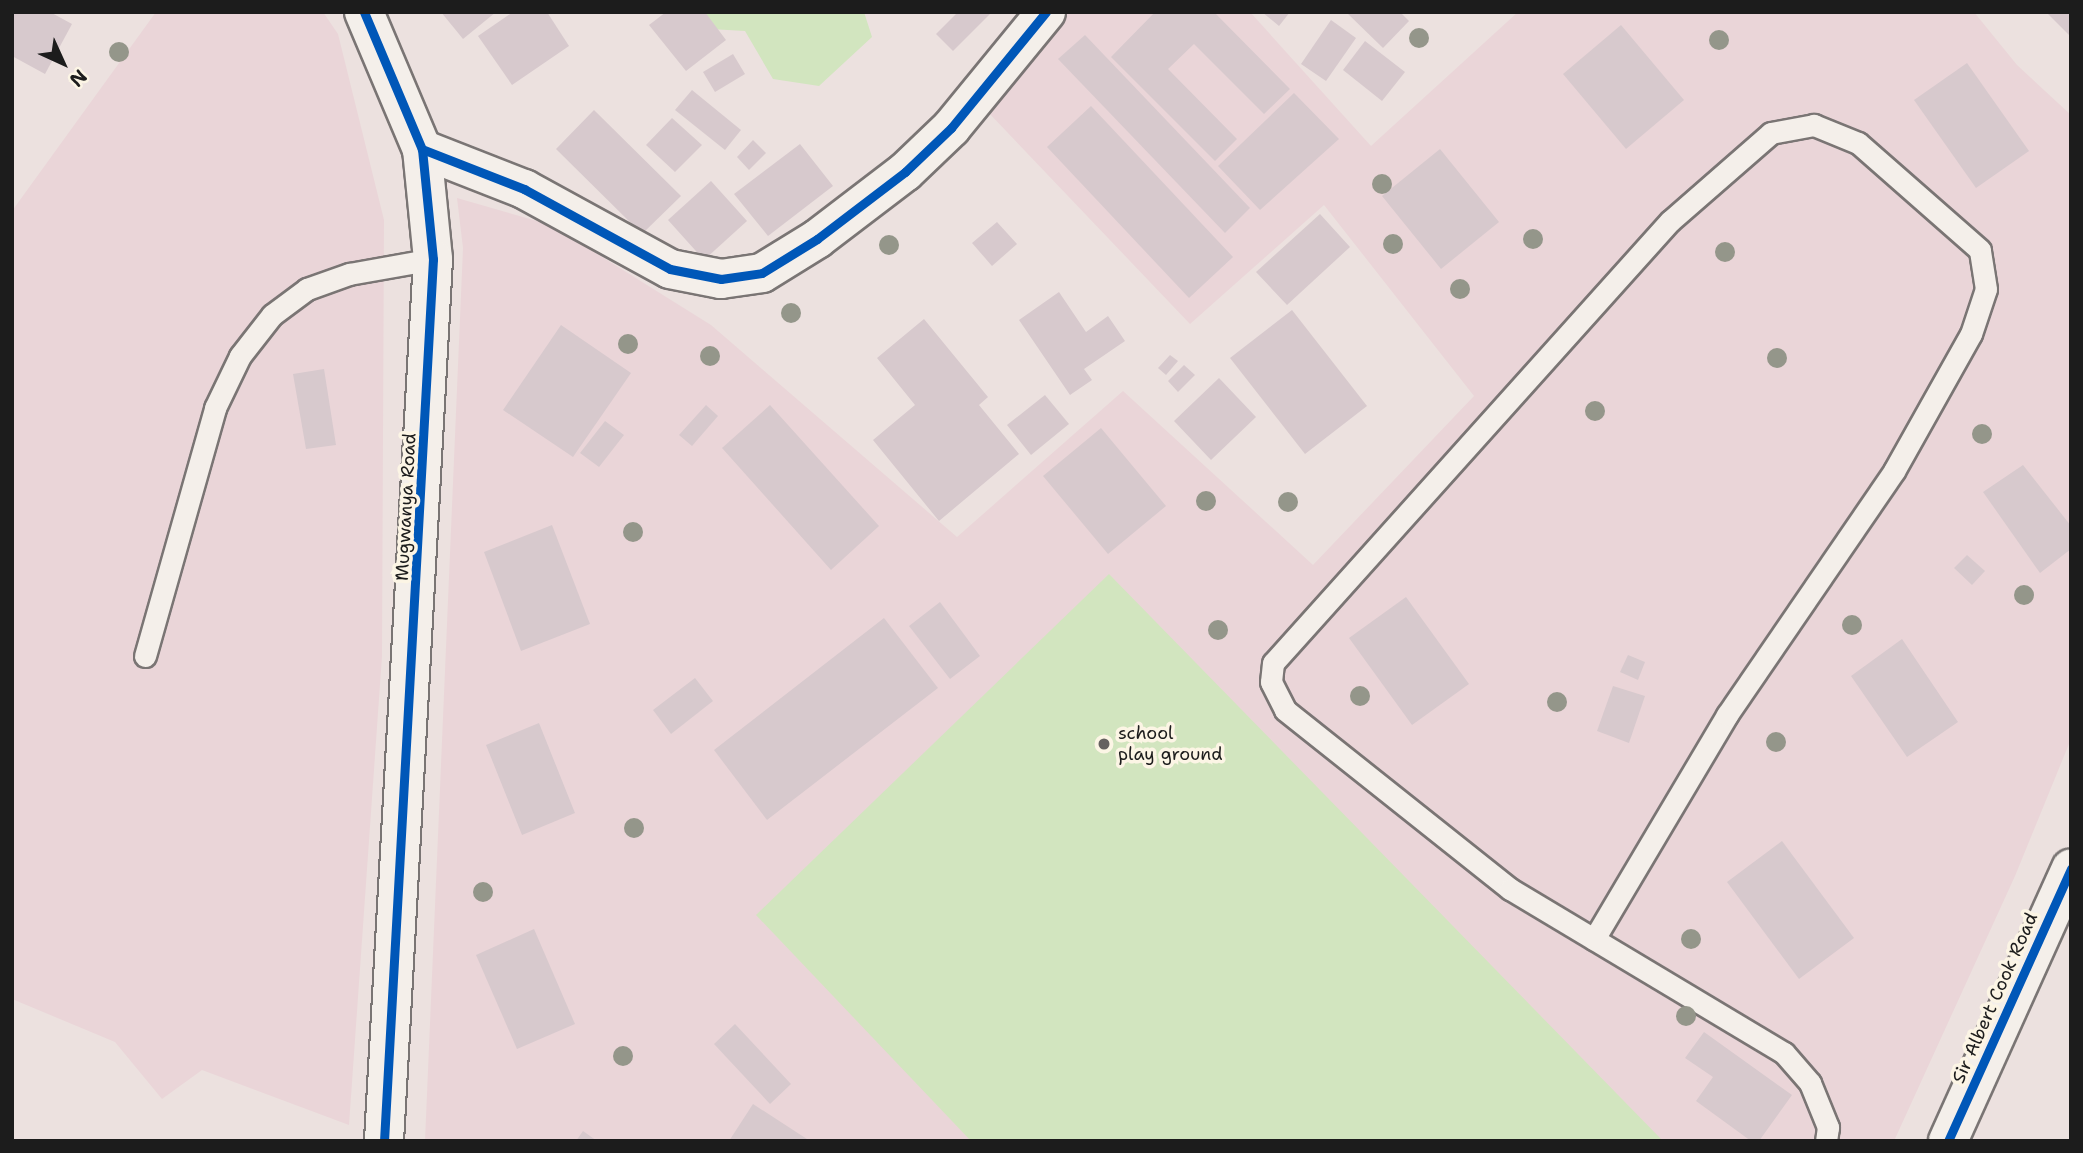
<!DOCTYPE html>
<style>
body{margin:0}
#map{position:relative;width:2083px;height:1153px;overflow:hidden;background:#ece1df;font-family:"Shantell Sans",sans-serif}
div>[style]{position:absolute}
.built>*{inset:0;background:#ead5d8}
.green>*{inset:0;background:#d2e5bf}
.building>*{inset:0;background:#d7c9cd}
.roads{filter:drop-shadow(2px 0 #7a7574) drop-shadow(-2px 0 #7a7574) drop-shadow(0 2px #7a7574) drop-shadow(0 -2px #7a7574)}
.lane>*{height:21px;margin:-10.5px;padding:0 10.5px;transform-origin:10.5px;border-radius:10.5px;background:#f4efea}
.street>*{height:38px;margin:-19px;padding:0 19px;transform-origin:19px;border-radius:19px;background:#f4efea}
.secondary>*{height:38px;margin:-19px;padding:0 19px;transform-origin:19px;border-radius:19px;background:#f4efea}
.cycleway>*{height:9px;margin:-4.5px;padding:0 4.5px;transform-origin:4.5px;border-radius:4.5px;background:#0057b8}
.trees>*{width:20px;height:20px;margin:-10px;border-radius:50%;background:#94968a}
.dots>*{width:19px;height:19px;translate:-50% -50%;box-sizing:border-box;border:4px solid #fcf5e5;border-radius:50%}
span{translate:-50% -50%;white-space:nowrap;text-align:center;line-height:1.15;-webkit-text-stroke:7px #fcf5e5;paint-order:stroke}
.street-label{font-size:18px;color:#1c1c1c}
.poi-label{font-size:18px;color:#1c1c1c}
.left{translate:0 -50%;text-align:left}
.frame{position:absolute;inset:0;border:14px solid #1c1c1c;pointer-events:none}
.north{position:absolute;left:28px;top:28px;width:70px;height:70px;-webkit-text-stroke:5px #fcf5e5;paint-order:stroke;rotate:135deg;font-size:19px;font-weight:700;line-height:28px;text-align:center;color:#1c1c1c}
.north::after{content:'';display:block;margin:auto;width:24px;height:32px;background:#1c1c1c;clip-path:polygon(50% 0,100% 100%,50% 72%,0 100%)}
</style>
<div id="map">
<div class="built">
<i style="clip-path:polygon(156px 12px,323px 12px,338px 34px,384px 220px,382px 656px,349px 1125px,202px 1070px,162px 1099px,115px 1042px,12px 999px,12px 211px)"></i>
<i style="clip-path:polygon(1068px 12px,1250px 12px,1371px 146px,1518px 12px,1974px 12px,2017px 65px,2071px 115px,2071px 739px,2015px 876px,1894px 1141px,425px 1141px,463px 248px,457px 198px,551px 225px,711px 325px,957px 537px,1123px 391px,1313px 565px,1474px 396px,1324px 205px,1190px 324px,987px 111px)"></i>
</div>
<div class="green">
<i style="clip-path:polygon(680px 12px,864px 12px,872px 37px,819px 86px,773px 79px,745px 31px,676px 27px)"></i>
<i style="clip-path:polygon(1109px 574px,1663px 1141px,971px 1141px,756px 915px)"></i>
</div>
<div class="building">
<i style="clip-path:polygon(12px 12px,50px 12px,72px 24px,45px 74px,12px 56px)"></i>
<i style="clip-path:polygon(441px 12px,496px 12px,463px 39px)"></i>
<i style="clip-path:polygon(513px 12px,547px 12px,569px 46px,512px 85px,478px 36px)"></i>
<i style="clip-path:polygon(666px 12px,705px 12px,726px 40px,686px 71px,649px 25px)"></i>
<i style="clip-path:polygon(958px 12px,992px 12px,953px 51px,936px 34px)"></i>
<i style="clip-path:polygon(1155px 12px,1214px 12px,1290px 89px,1264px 114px,1194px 44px,1168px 69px,1237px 139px,1215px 161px,1111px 57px)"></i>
<i style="clip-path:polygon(1262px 12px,1290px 12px,1279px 26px)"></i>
<i style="clip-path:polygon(1346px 12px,1400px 12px,1409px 21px,1383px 48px)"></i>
<i style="clip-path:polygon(2046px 12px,2071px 12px,2071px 37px)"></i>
<i style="clip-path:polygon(1331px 20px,1356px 38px,1326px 81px,1301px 64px)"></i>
<i style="clip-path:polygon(1621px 25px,1684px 100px,1626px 149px,1563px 74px)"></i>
<i style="clip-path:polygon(1085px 35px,1250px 208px,1225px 233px,1058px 59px)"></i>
<i style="clip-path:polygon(1365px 41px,1405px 72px,1382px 101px,1343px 70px)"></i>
<i style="clip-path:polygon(733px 54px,745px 74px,715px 92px,703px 72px)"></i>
<i style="clip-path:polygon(1967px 63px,2029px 151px,1976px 188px,1914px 100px)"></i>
<i style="clip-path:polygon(692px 90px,741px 130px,725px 150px,675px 110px)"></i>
<i style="clip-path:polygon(1294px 93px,1339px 139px,1260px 210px,1218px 166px)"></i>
<i style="clip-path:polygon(1091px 106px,1233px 257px,1189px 298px,1047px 147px)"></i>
<i style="clip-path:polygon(594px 110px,681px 196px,642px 234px,556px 149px)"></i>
<i style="clip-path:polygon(672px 118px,702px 145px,675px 172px,646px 145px)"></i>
<i style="clip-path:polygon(753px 140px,766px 153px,749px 170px,737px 157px)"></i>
<i style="clip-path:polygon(800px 144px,833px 186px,768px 236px,734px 194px)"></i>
<i style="clip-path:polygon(1440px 149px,1499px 222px,1441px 269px,1382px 196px)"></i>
<i style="clip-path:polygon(711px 181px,747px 221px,704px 260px,668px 220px)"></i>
<i style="clip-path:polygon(1320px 214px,1350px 247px,1287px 305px,1256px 272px)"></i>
<i style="clip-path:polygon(997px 222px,1017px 244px,992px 266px,972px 243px)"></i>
<i style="clip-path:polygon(1059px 292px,1086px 332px,1108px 316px,1125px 341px,1084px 369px,1092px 380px,1070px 395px,1019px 320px)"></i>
<i style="clip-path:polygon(1292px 310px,1367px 406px,1305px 454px,1230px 358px)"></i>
<i style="clip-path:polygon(924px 319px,988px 397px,979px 405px,1019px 454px,939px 521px,873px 440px,915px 405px,877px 358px)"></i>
<i style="clip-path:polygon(561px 325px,631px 373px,573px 457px,503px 410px)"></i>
<i style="clip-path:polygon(1170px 355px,1178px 361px,1166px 375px,1158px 368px)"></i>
<i style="clip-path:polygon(1184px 365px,1195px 375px,1178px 392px,1168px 381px)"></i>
<i style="clip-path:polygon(324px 369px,336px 445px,306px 449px,293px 374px)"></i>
<i style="clip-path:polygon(1219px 378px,1256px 417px,1211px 460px,1174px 421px)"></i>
<i style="clip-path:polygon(1045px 395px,1069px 424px,1031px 455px,1007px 425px)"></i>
<i style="clip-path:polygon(706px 405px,718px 416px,692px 446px,679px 435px)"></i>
<i style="clip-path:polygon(770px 405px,879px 526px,831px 570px,722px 448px)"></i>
<i style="clip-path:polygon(605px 421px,624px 435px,599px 467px,580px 453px)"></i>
<i style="clip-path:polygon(1101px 428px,1166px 506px,1108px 554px,1043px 476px)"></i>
<i style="clip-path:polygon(2023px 465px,2071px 526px,2071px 549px,2040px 573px,1983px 492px)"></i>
<i style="clip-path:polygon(552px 525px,590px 624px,521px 651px,484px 552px)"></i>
<i style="clip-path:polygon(1967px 555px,1985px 571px,1972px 585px,1954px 568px)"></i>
<i style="clip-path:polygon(1406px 597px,1469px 684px,1412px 725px,1349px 638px)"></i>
<i style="clip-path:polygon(940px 602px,980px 656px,950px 679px,909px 626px)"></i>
<i style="clip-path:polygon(884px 618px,938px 688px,767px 820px,714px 750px)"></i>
<i style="clip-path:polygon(1902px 639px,1958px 722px,1907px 757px,1851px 676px)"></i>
<i style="clip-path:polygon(1628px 655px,1645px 662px,1638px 680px,1620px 672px)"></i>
<i style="clip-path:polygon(695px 678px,713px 701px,671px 734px,653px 710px)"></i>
<i style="clip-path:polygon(1613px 686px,1645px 696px,1629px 743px,1597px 731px)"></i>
<i style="clip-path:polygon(539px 723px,575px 813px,522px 835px,486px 745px)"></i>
<i style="clip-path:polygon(1782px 841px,1854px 938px,1799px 979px,1727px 882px)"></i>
<i style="clip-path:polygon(534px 929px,575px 1024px,517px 1049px,476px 955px)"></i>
<i style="clip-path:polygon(735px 1024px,791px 1084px,770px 1104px,714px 1044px)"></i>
<i style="clip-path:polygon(1704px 1032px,1792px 1095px,1759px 1141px,1751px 1141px,1696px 1101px,1713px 1077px,1685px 1058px)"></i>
<i style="clip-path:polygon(753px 1104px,810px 1141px,729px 1141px)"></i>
<i style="clip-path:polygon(583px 1131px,597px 1141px,576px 1141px)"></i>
</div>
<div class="roads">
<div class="lane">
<i style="left:145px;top:656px;width:258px;rotate:-74.2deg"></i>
<i style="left:215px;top:408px;width:58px;rotate:-64.3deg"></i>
<i style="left:240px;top:356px;width:52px;rotate:-52deg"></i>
<i style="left:272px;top:315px;width:44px;rotate:-36.6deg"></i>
<i style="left:307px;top:289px;width:45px;rotate:-19.7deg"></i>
<i style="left:349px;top:274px;width:85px;rotate:-10.1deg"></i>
<i style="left:1594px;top:939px;width:261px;rotate:-59.3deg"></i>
<i style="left:1727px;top:715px;width:296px;rotate:-55.6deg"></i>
<i style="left:1894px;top:471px;width:157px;rotate:-60.7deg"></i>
<i style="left:1971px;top:334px;width:47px;rotate:-71.6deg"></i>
<i style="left:1986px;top:289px;width:39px;rotate:-99deg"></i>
<i style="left:1980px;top:250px;width:162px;rotate:-138.7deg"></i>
<i style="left:1858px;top:143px;width:48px;rotate:-157.8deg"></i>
<i style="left:1814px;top:125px;width:44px;rotate:169.5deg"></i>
<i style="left:1771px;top:133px;width:134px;rotate:138.9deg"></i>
<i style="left:1670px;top:221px;width:594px;rotate:131.93deg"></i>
<i style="left:1273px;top:663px;width:19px;rotate:96deg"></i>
<i style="left:1271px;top:682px;width:31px;rotate:63deg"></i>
<i style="left:1285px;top:710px;width:288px;rotate:38.5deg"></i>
<i style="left:1510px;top:889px;width:319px;rotate:30.9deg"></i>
<i style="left:1784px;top:1053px;width:40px;rotate:49deg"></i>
<i style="left:1810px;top:1083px;width:48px;rotate:67.8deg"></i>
<i style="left:1828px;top:1127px;width:14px;rotate:98deg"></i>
</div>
<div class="street">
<i style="left:422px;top:149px;width:110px;rotate:21.4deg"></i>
<i style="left:524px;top:189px;width:166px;rotate:28.7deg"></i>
<i style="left:670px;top:269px;width:52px;rotate:11.1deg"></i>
<i style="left:721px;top:279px;width:41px;rotate:-8.3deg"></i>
<i style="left:762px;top:273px;width:65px;rotate:-31.7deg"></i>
<i style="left:817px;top:239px;width:111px;rotate:-37.3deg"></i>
<i style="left:905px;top:172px;width:64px;rotate:-43.7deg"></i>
<i style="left:951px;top:128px;width:150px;rotate:-50.7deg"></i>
</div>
<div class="secondary">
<i style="left:364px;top:12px;width:149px;rotate:67.1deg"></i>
<i style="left:422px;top:149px;width:111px;rotate:84.3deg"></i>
<i style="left:433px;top:259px;width:883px;rotate:93.18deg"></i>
<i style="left:1948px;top:1141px;width:299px;rotate:-65.7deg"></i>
</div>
</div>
<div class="cycleway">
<i style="left:364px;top:12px;width:149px;rotate:67.1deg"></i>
<i style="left:422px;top:149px;width:111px;rotate:84.3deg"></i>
<i style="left:433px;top:259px;width:883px;rotate:93.18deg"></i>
<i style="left:422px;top:149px;width:110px;rotate:21.4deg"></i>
<i style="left:524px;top:189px;width:166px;rotate:28.7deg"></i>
<i style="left:670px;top:269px;width:52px;rotate:11.1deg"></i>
<i style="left:721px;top:279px;width:41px;rotate:-8.3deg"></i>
<i style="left:762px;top:273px;width:65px;rotate:-31.7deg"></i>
<i style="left:817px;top:239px;width:111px;rotate:-37.3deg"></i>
<i style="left:905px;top:172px;width:64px;rotate:-43.7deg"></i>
<i style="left:951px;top:128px;width:150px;rotate:-50.7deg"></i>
<i style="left:1948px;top:1141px;width:299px;rotate:-65.7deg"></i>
</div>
<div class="trees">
<i style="left:1419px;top:38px"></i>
<i style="left:1719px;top:40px"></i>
<i style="left:119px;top:52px"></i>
<i style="left:1382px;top:184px"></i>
<i style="left:1533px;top:239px"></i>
<i style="left:1393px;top:244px"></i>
<i style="left:889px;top:245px"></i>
<i style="left:1725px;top:252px"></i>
<i style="left:1460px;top:289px"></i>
<i style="left:791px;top:313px"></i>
<i style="left:628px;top:344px"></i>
<i style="left:710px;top:356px"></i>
<i style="left:1777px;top:358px"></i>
<i style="left:1595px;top:411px"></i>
<i style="left:1982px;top:434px"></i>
<i style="left:1206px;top:501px"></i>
<i style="left:1288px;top:502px"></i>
<i style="left:633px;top:532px"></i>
<i style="left:2024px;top:595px"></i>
<i style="left:1852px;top:625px"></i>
<i style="left:1218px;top:630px"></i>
<i style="left:1360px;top:696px"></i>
<i style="left:1557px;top:702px"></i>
<i style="left:1776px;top:742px"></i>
<i style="left:634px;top:828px"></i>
<i style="left:483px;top:892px"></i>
<i style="left:1691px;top:939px"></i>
<i style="left:1686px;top:1016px"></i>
<i style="left:623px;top:1056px"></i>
</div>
<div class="dots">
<i style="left:1104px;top:744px;background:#656160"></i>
</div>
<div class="street-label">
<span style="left:406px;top:507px;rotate:-87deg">Mugwanya Road</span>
<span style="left:1995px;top:998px;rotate:-66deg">Sir Albert Cook Road</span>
</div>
<div class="poi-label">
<span class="left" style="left:1118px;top:744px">school<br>play ground</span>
</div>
<div class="frame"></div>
<div class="north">N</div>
</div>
